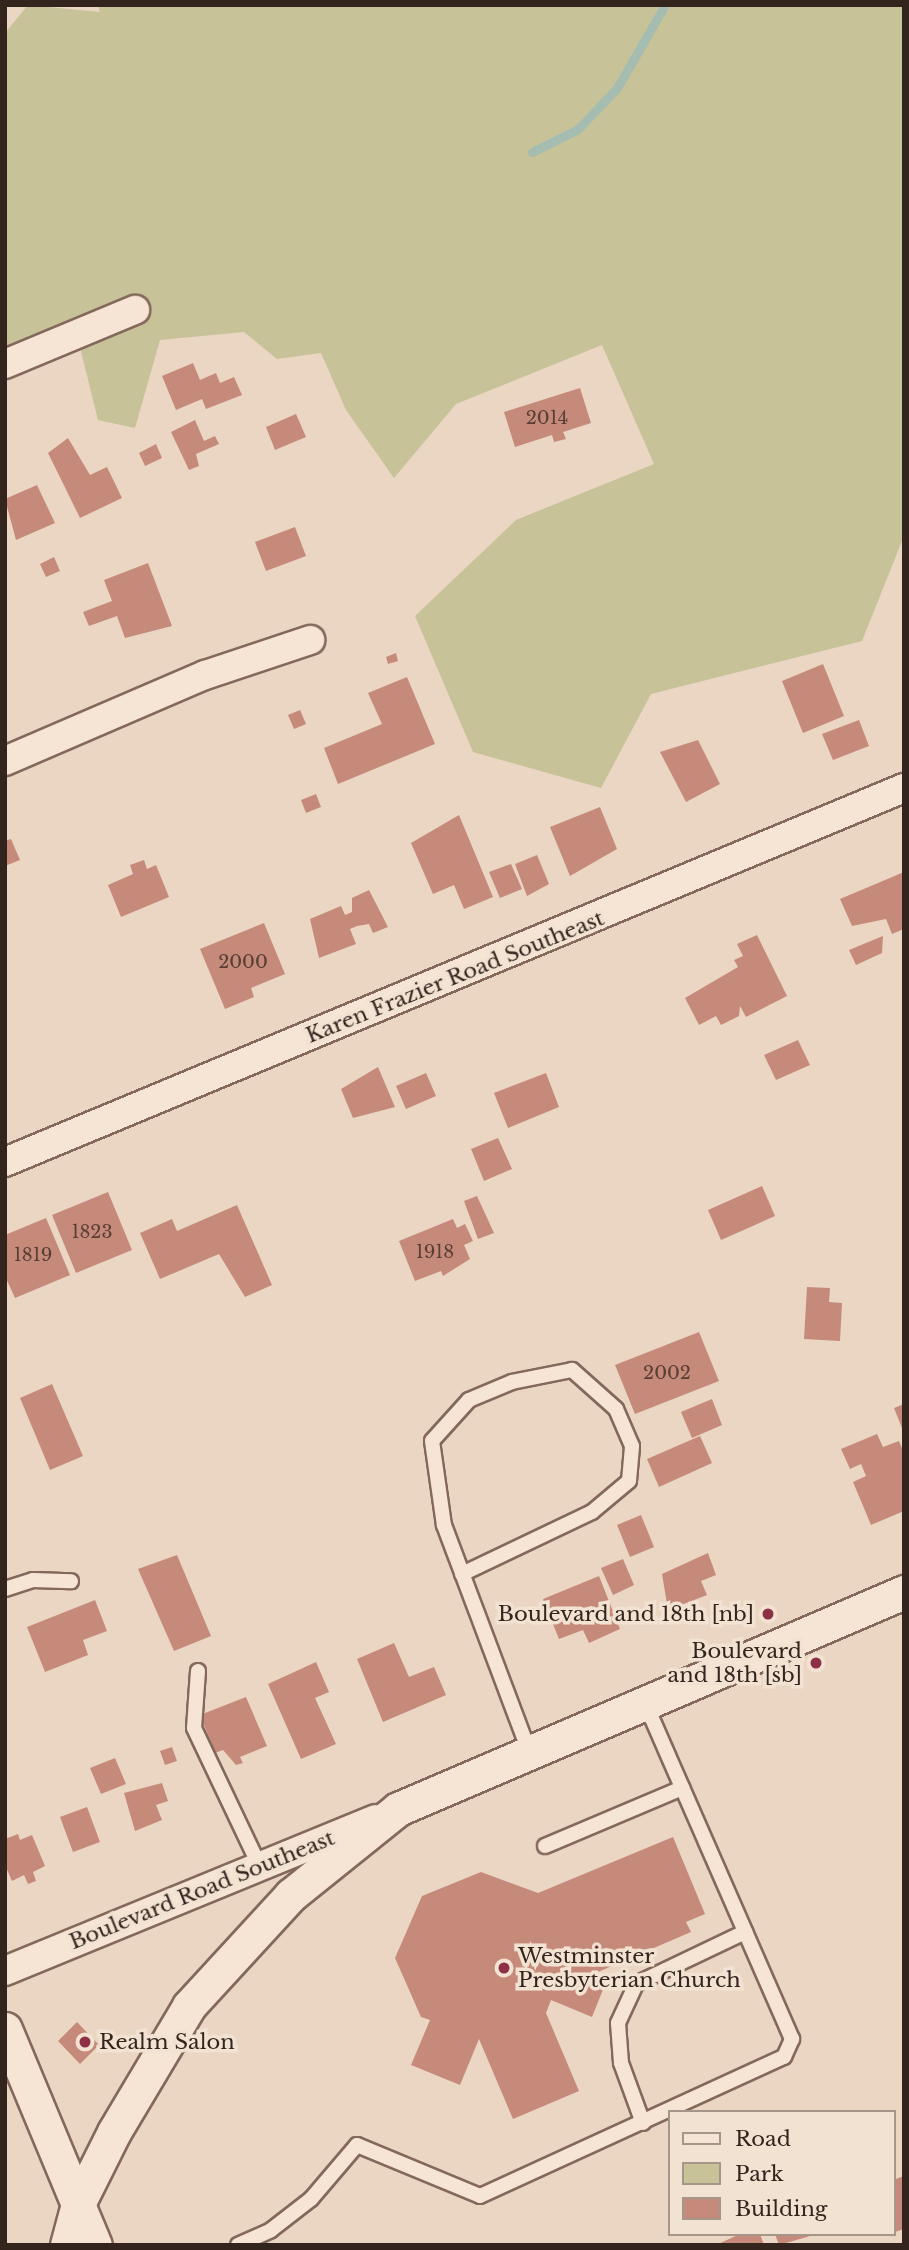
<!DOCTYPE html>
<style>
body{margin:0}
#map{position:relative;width:909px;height:2250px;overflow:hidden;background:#ead6c3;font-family:"Libre Baskerville",serif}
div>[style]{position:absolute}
.green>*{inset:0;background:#c7c298}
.stream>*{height:9px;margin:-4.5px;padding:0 4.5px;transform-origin:4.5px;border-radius:4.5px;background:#a5bdb1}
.building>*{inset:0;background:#c68a7b}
.roads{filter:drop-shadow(2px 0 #83685b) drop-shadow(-2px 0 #83685b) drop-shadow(0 2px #83685b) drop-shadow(0 -2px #83685b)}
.service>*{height:14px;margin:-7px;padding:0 7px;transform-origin:7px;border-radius:7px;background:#f6e5d5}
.minor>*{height:28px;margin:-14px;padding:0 14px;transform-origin:14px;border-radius:14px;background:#f6e5d5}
.tertiary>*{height:33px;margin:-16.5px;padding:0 16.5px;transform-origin:16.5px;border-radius:16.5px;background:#f6e5d5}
.dots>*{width:19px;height:19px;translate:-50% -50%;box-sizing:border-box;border:4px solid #f2e2d2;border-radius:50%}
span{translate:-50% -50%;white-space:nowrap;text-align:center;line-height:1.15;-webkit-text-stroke:7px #f2e2d2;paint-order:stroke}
.number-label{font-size:18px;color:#583e35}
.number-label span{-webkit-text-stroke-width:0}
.street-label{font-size:21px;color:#34241e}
.poi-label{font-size:21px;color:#34241e}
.right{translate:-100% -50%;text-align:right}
.left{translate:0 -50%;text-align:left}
.frame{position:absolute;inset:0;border:7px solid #34241e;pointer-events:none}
.legend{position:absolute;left:668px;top:2110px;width:228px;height:126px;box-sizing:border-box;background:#f2e2d2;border:2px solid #a6968a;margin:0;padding:9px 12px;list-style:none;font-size:21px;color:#34241e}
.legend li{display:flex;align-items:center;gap:14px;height:35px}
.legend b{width:35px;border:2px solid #a6968a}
</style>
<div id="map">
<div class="green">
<i style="clip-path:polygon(28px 5px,100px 12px,98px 5px,904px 5px,904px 536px,862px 641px,651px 694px,601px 788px,473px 752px,415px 616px,516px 520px,654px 464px,602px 345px,456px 404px,394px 478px,346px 410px,321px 353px,277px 359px,244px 332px,160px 340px,135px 428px,98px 420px,77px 335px,5px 364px,5px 33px)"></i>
</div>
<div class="stream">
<i style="left:532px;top:152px;width:51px;rotate:-26.6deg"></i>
<i style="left:578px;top:129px;width:57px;rotate:-46.4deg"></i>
<i style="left:617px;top:88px;width:96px;rotate:-60deg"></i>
</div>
<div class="building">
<i style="clip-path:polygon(193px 363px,200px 380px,216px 373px,220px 383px,234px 377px,242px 395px,206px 409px,202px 399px,176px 410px,162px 376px)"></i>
<i style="clip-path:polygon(580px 388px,591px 423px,563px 432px,566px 439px,554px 442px,552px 435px,515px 447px,504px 412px)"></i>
<i style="clip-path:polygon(296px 414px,306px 437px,275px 450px,266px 427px)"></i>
<i style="clip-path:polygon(195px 420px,204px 441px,215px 436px,219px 444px,196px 454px,199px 466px,189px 470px,171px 432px)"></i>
<i style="clip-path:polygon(68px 438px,90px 475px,107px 467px,122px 498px,80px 518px,48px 453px)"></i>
<i style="clip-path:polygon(156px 444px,162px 458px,145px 466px,139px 453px)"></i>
<i style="clip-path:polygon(37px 485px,55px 523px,16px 540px,5px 499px)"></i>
<i style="clip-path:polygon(295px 527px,306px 556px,266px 571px,255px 542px)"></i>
<i style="clip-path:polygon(54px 557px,60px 571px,46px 577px,40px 564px)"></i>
<i style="clip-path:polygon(148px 563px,172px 626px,125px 638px,117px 616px,89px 626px,83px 612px,112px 601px,104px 580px)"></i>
<i style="clip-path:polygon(396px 653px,398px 661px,388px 664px,386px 657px)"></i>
<i style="clip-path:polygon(823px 664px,844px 716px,803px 733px,782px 681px)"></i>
<i style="clip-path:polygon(407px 677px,435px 744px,338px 784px,324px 748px,382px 724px,368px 693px)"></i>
<i style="clip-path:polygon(300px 710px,306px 724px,294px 729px,288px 715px)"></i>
<i style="clip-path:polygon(859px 720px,869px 746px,833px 760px,822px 734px)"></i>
<i style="clip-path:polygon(698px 740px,720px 784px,686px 802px,660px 752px)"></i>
<i style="clip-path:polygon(316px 794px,321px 807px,306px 813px,301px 800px)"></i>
<i style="clip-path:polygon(600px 807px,617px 849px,570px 876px,550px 827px)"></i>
<i style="clip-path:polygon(459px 815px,493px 897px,464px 909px,454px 885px,433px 894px,411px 843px)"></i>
<i style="clip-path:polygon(11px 839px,20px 860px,5px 866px,5px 841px)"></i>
<i style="clip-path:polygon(537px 855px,549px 884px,527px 896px,515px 864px)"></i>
<i style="clip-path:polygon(144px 860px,147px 869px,156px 865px,169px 897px,121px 917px,108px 885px,133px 874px,130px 865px)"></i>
<i style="clip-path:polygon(511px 864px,522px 889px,500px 898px,489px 872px)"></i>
<i style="clip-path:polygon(904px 872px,904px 929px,892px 934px,886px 919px,852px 926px,840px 899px)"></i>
<i style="clip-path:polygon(369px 890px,388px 927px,373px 933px,369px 924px,357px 926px,350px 929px,356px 944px,319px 958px,310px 919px,341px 906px,345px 915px,352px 912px,352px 898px)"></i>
<i style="clip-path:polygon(264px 923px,285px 974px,251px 988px,254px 997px,225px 1009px,200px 949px)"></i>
<i style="clip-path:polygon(757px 935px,787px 996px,746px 1017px,740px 1006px,739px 1016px,721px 1025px,716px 1016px,699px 1025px,685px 998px,738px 967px,734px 960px,743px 956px,737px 944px)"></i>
<i style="clip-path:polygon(883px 936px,882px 953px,856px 965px,849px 950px)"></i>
<i style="clip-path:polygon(798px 1040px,810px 1065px,776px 1080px,764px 1055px)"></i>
<i style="clip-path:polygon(378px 1067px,395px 1107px,353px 1118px,341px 1089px)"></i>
<i style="clip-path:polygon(426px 1073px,436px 1096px,406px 1109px,396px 1086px)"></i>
<i style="clip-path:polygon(546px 1073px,559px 1107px,508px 1128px,494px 1093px)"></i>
<i style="clip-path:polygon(498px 1138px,512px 1169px,484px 1181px,471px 1149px)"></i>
<i style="clip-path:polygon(762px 1186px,775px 1216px,721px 1240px,708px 1210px)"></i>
<i style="clip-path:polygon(108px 1192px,132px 1250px,76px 1273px,52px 1215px)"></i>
<i style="clip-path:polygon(477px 1196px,494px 1233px,478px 1239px,464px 1201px)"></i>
<i style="clip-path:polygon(237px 1205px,272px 1285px,245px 1297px,219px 1254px,160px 1279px,140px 1233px,172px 1219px,177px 1231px)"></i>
<i style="clip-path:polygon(46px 1218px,70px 1275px,15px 1298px,5px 1276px,5px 1235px)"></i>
<i style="clip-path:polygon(453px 1219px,457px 1228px,465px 1224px,473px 1241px,464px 1245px,470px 1259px,443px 1276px,441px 1271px,415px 1281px,399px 1241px)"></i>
<i style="clip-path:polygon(807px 1287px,830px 1288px,829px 1302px,842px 1303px,840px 1341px,804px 1339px)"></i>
<i style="clip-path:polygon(699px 1332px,719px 1381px,635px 1414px,615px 1365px)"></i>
<i style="clip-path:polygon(52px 1384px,83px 1456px,50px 1470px,20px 1398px)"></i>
<i style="clip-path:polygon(712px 1399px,722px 1425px,692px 1438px,681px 1412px)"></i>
<i style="clip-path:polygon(904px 1404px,904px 1433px,894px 1408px)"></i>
<i style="clip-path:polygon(877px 1434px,883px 1447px,899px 1441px,904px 1453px,904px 1511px,871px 1525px,853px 1482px,866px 1476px,861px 1464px,850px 1469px,841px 1449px)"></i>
<i style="clip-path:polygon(700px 1436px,712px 1463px,659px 1487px,647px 1459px)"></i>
<i style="clip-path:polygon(641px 1515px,654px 1547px,630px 1557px,617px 1525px)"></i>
<i style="clip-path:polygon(708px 1553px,716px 1575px,701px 1581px,707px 1595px,668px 1610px,662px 1574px)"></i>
<i style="clip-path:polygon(177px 1555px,211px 1636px,174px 1651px,138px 1569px)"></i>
<i style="clip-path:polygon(623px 1559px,634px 1585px,613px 1595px,601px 1568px)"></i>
<i style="clip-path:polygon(599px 1576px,620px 1629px,589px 1643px,583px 1630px,559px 1639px,543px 1599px)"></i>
<i style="clip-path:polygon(95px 1600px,107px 1631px,83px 1640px,88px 1655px,45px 1672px,27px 1627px)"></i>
<i style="clip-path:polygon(394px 1643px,409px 1677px,434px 1667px,446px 1695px,383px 1722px,357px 1659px)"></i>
<i style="clip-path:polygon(316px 1662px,329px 1692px,315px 1698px,336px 1744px,301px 1759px,268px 1684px)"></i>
<i style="clip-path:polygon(246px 1697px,267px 1746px,240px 1757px,243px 1763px,236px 1765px,223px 1750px,215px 1753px,200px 1715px)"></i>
<i style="clip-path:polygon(172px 1747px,177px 1761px,165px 1765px,160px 1751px)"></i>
<i style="clip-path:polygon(115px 1758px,126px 1784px,101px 1794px,90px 1768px)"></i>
<i style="clip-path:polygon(162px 1783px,168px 1801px,156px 1805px,162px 1820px,135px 1831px,124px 1793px)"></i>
<i style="clip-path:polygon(87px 1807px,100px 1842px,73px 1852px,60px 1817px)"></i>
<i style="clip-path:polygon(18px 1834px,20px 1840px,32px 1835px,45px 1866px,33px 1872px,36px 1881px,28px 1884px,24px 1875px,12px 1881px,5px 1865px,5px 1839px)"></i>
<i style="clip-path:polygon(673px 1837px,705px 1914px,686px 1922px,691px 1932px,584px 1978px,604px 1987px,592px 2017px,551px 2000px,546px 2013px,579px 2091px,513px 2119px,479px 2039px,460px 2085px,411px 2065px,430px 2020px,421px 2017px,395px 1958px,422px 1896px,481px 1872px,538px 1893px)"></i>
<i style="clip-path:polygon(77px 2022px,99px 2045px,80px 2064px,58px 2041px)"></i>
<i style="clip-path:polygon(904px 2176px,904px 2229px,895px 2232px,893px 2180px)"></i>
<i style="clip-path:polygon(740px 2234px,760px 2234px,764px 2245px,716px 2245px)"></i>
<i style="clip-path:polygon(775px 2234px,817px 2234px,779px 2245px)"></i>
</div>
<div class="roads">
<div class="service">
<i style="left:462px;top:1574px;width:144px;rotate:-25.5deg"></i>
<i style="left:592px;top:1512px;width:48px;rotate:-40deg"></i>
<i style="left:629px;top:1481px;width:35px;rotate:-85deg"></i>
<i style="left:632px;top:1446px;width:40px;rotate:-113.4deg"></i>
<i style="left:616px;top:1409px;width:59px;rotate:-138.4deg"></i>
<i style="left:572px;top:1370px;width:61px;rotate:168.7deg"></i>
<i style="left:512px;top:1382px;width:47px;rotate:157.3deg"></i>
<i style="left:469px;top:1400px;width:55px;rotate:132.1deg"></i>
<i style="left:432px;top:1441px;width:85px;rotate:81.9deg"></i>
<i style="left:444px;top:1525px;width:241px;rotate:69.4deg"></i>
<i style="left:5px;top:1589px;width:29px;rotate:-18deg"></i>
<i style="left:33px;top:1580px;width:38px;rotate:2deg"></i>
<i style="left:198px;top:1671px;width:57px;rotate:94deg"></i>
<i style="left:194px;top:1728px;width:152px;rotate:64.6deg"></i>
<i style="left:545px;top:1846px;width:149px;rotate:-22.9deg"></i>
<i style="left:643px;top:2123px;width:64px;rotate:-110.1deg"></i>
<i style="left:621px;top:2063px;width:40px;rotate:-94.3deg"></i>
<i style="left:618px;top:2023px;width:43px;rotate:-65.2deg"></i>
<i style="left:636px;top:1984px;width:121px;rotate:-25.5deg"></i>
<i style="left:238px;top:2245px;width:36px;rotate:-24deg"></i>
<i style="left:271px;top:2230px;width:51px;rotate:-37.8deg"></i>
<i style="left:311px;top:2199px;width:71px;rotate:-49.6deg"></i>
<i style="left:357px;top:2145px;width:133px;rotate:22.5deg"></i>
<i style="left:480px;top:2196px;width:334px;rotate:-24.6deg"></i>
<i style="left:784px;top:2057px;width:20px;rotate:-66deg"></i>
<i style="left:792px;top:2039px;width:369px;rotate:-113.6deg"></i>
</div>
<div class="minor">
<i style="left:5px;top:364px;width:141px;rotate:-22.6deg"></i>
<i style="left:5px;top:761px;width:218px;rotate:-23.3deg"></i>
<i style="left:205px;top:675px;width:111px;rotate:-18.4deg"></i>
<i style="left:5px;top:1162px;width:974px;rotate:-22.59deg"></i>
<i style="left:5px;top:1971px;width:400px;rotate:-22.3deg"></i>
</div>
<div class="tertiary">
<i style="left:5px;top:2029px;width:234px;rotate:67.4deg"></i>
<i style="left:67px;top:2245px;width:42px;rotate:-75deg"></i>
<i style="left:78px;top:2204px;width:80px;rotate:-63.4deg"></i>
<i style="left:114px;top:2132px;width:147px;rotate:-59.2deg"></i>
<i style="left:189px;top:2006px;width:151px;rotate:-47.4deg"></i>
<i style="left:291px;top:1895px;width:137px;rotate:-38.8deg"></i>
<i style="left:398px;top:1809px;width:551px;rotate:-23.21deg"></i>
</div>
</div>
<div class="dots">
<i style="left:768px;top:1614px;background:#8d3045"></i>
<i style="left:816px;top:1663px;background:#8d3045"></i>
<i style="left:504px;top:1968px;background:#8d3045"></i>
<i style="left:85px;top:2042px;background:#8d3045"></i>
</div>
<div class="number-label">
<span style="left:547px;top:418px">2014</span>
<span style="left:243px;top:962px">2000</span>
<span style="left:92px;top:1232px">1823</span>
<span style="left:435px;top:1252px">1918</span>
<span style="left:33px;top:1255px">1819</span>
<span style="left:667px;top:1373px">2002</span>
</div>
<div class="street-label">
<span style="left:455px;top:977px;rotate:-22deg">Karen Frazier Road Southeast</span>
<span style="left:202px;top:1890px;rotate:-22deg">Boulevard Road Southeast</span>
</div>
<div class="poi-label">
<span class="right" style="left:754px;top:1614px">Boulevard and 18th [nb]</span>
<span class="right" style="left:802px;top:1663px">Boulevard<br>and 18th [sb]</span>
<span class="left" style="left:518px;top:1968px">Westminster<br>Presbyterian Church</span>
<span class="left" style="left:99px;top:2042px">Realm Salon</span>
</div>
<div class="frame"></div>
<ul class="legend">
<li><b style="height:9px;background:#f6e5d5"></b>Road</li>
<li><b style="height:19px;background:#c7c298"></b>Park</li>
<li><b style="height:19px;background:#c68a7b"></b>Building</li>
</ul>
</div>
